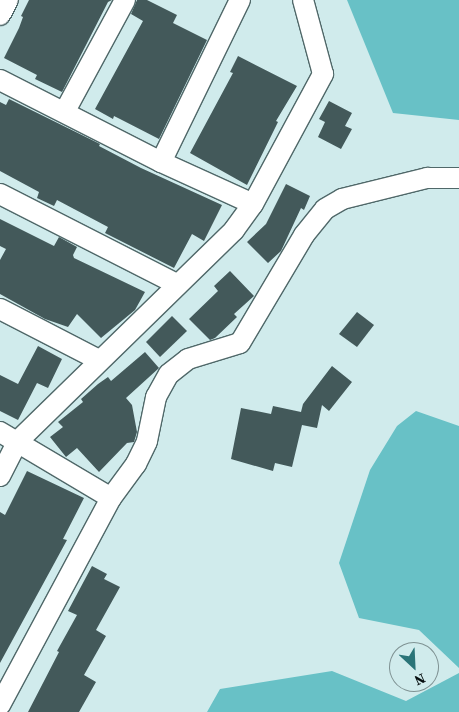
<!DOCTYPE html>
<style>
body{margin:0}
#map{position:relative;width:459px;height:712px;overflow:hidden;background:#d0ebec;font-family:"Source Serif 4",serif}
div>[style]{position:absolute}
.forest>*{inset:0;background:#68c1c6}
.building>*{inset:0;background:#43595a}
.roads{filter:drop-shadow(1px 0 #506869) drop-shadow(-1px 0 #506869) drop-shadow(0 1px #506869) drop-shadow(0 -1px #506869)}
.minor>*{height:20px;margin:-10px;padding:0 10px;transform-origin:10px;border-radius:10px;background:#fff}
span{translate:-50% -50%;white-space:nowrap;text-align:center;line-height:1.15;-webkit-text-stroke:5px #d0ebec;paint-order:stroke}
.north{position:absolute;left:389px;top:642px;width:50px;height:50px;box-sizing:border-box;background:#d0ebec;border:1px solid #7f9293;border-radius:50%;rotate:155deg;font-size:14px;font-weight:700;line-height:20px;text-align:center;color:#050d0e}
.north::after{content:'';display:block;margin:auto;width:18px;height:22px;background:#2a7478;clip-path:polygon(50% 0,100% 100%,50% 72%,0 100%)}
</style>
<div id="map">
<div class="forest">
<i style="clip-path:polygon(347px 0,459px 0,459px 120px,393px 113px)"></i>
<i style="clip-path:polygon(416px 411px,459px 426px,459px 668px,419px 630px,359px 618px,339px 563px,370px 470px,397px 426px)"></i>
<i style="clip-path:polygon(332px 671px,406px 701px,459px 673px,459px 712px,207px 712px,220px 689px)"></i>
</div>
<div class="building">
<i style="clip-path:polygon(29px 0,112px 0,108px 2px,62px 92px,35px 79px,37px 75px,4px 58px,19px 28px,23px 17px,21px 16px)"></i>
<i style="clip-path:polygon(137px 0,147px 0,177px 15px,173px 23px,207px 40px,159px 139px,120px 119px,114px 116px,113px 119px,95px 109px,143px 21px,131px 14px)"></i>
<i style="clip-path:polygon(238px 56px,297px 86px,276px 121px,278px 122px,247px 185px,190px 153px,233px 73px,230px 72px)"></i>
<i style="clip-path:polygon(9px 99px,100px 144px,99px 146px,141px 168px,222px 205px,204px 241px,192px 234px,174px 268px,105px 233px,108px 227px,57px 200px,54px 206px,37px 198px,39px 192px,0 171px,0 102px,6px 105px)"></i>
<i style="clip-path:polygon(329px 101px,352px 113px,345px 126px,352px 129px,341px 149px,318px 137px,325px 122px,319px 119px)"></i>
<i style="clip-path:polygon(286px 184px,310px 196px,304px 210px,301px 208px,281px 251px,268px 263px,247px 242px,266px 224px)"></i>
<i style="clip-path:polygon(0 219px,54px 246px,59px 237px,77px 247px,73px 255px,74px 258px,145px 292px,135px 310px,101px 338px,77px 314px,68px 327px,45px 319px,0 294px,0 260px,6px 249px,0 246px)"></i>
<i style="clip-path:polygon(230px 271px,254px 296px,234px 314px,237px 317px,215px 338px,210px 340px,189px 319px,218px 291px,214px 286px)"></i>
<i style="clip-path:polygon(357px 312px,374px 325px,357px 347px,339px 334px)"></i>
<i style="clip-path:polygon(172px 316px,187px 331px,160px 357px,146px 342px)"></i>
<i style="clip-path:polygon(38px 346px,62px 359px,48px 388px,37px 383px,18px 420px,0 411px,0 375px,18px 384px)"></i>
<i style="clip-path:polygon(145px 352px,159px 368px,126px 398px,132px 405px,137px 432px,134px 442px,127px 443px,99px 472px,77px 448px,66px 457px,50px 437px,63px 427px,58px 422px,83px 402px,81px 399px,98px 384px,108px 377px,111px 381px)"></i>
<i style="clip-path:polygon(332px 366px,352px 382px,329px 411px,322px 405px,317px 428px,302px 425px,292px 467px,275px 463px,273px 471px,231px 459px,241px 408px,271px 414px,273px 406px,301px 412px,303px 404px)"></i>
<i style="clip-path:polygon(27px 471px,84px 498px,63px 539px,67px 540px,0 663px,0 512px,5px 515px)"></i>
<i style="clip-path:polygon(92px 566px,107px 574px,104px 579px,120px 587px,96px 630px,106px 636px,84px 675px,96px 682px,79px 712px,28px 712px,59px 652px,57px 651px,77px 615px,68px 611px)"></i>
</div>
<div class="roads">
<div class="minor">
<i style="left:0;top:15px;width:17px;rotate:-62deg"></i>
<i style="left:0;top:80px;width:181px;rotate:27deg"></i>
<i style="left:161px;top:162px;width:101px;rotate:24.5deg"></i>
<i style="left:65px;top:111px;width:126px;rotate:-61.6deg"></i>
<i style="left:161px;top:162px;width:180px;rotate:-64deg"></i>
<i style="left:0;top:194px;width:199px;rotate:27deg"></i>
<i style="left:0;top:309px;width:111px;rotate:27.3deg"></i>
<i style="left:0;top:432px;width:129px;rotate:30.7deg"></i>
<i style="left:0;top:476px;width:39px;rotate:-63deg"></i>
<i style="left:18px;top:441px;width:302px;rotate:-44.3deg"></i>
<i style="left:234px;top:230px;width:32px;rotate:-54deg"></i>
<i style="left:253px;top:204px;width:148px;rotate:-61.7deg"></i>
<i style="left:323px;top:74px;width:77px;rotate:-105.1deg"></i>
<i style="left:0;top:705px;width:235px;rotate:-61.8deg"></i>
<i style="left:111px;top:498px;width:42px;rotate:-53.7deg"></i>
<i style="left:136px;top:464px;width:25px;rotate:-64deg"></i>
<i style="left:147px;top:441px;width:45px;rotate:-78.4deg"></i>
<i style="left:156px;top:397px;width:26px;rotate:-61deg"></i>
<i style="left:169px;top:374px;width:24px;rotate:-38deg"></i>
<i style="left:188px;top:359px;width:54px;rotate:-17.1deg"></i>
<i style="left:240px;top:343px;width:126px;rotate:-59.3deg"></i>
<i style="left:304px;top:235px;width:33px;rotate:-51deg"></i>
<i style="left:325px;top:209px;width:20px;rotate:-30deg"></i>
<i style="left:342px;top:199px;width:88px;rotate:-13.9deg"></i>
<i style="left:427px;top:178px;width:32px"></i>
</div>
</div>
<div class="north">N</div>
</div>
